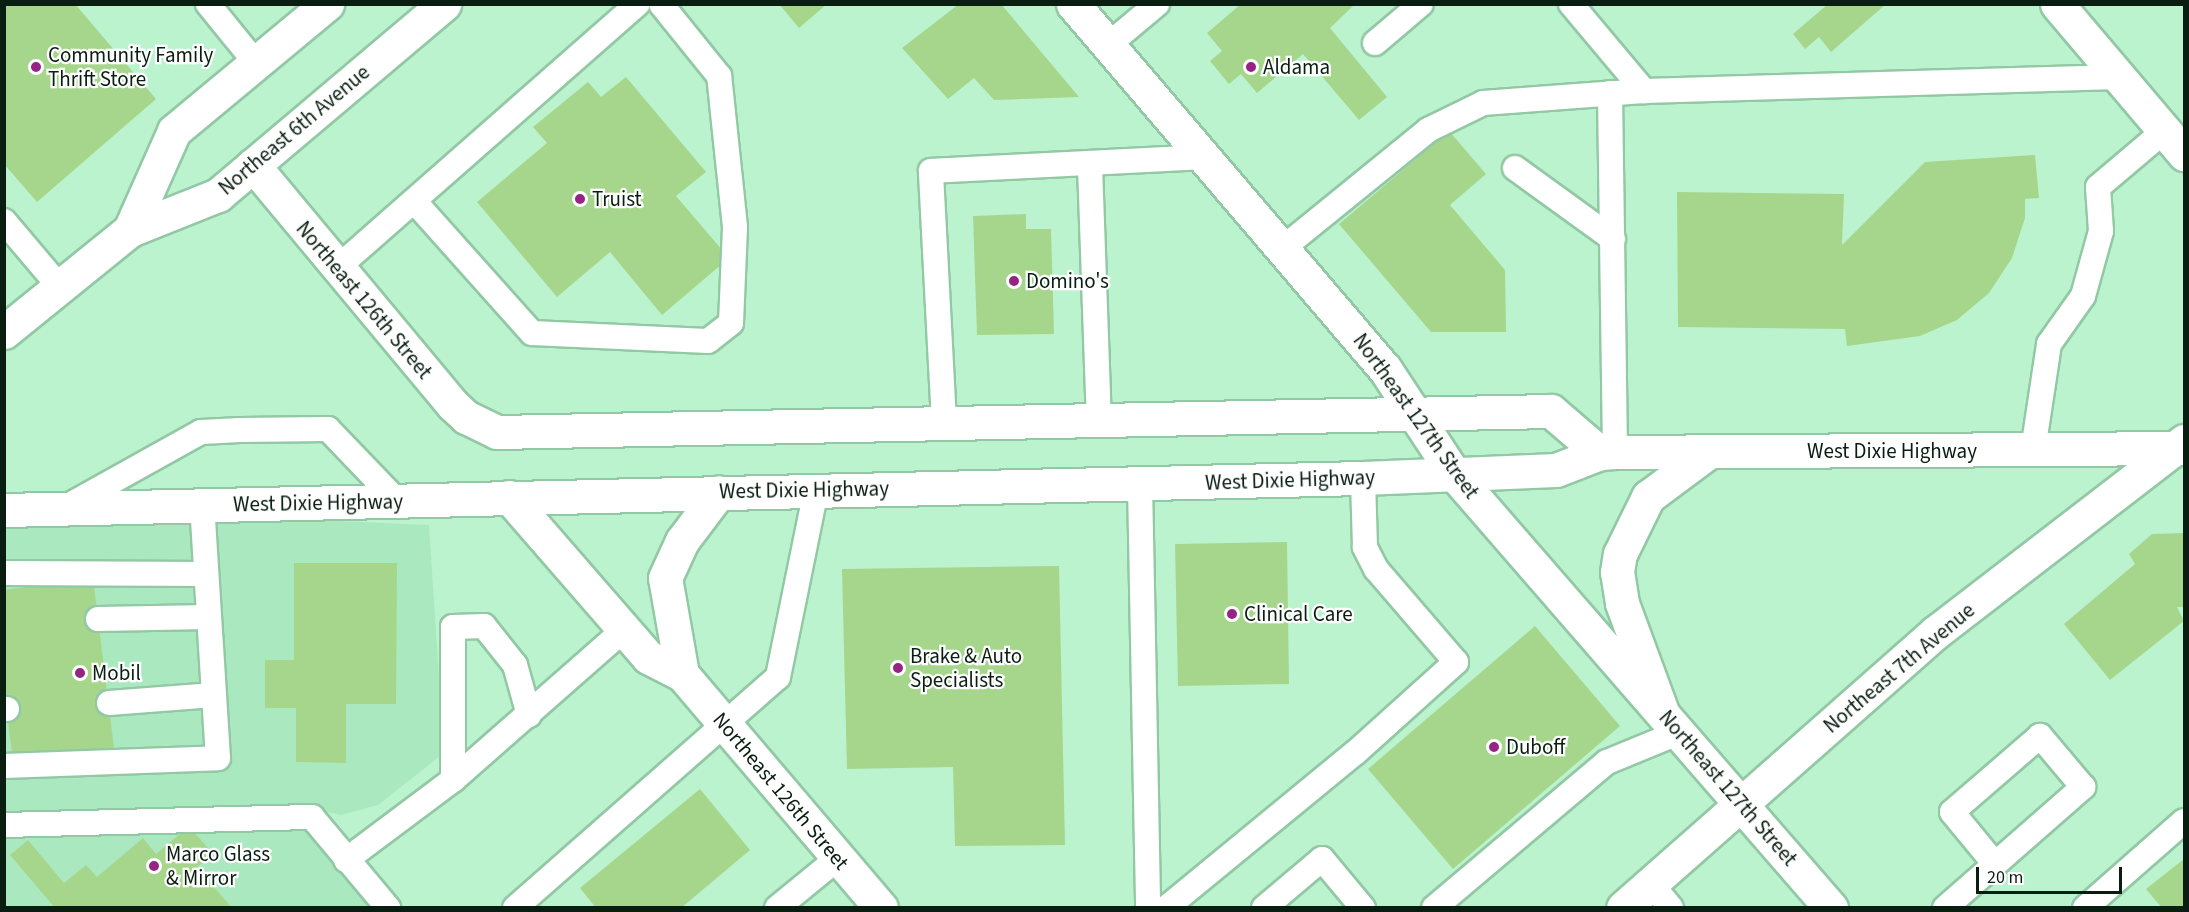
<!DOCTYPE html>
<style>
body{margin:0}
#map{position:relative;width:2189px;height:912px;overflow:hidden;background:#bbf3ce;font-family:"Source Sans 3",sans-serif}
div>[style]{position:absolute}
.built>*{inset:0;background:#aae9bf}
.building>*{inset:0;background:#a5d68c}
.roads{filter:drop-shadow(2px 0 #92c8a4) drop-shadow(-2px 0 #92c8a4) drop-shadow(0 2px #92c8a4) drop-shadow(0 -2px #92c8a4)}
.service>*{height:24px;margin:-12px;padding:0 12px;transform-origin:12px;border-radius:12px;background:#fff}
.minor>*{height:33px;margin:-16.5px;padding:0 16.5px;transform-origin:16.5px;border-radius:16.5px;background:#fff}
.secondary>*{height:33px;margin:-16.5px;padding:0 16.5px;transform-origin:16.5px;border-radius:16.5px;background:#fff}
.dots>*{width:16px;height:16px;translate:-50% -50%;box-sizing:border-box;border:3px solid #fff;border-radius:50%}
span{translate:-50% -50%;white-space:nowrap;text-align:center;line-height:1.15;-webkit-text-stroke:4.5px #fff;paint-order:stroke}
.poi-label{font-size:21px;color:#091e11}
.left{translate:0 -50%;text-align:left}
.street-label{font-size:21px;color:#091e11}
.frame{position:absolute;inset:0;border:6px solid #091e11;pointer-events:none}
.scale{position:absolute;left:1976px;top:867px;width:146px;height:27px;box-sizing:border-box;border:3px solid #091e11;border-top:0;padding-left:8px;font-size:18px;line-height:21px;white-space:nowrap;color:#091e11;-webkit-text-stroke:4px #fff;paint-order:stroke}
</style>
<div id="map">
<div class="built">
<i style="clip-path:polygon(5px 506px,429px 525px,444px 753px,378px 805px,341px 815px,317px 810px,402px 907px,5px 908px)"></i>
</div>
<div class="building">
<i style="clip-path:polygon(4px 4px,75px 4px,156px 99px,37px 202px,4px 164px)"></i>
<i style="clip-path:polygon(779px 4px,827px 4px,799px 28px)"></i>
<i style="clip-path:polygon(959px 4px,1001px 4px,1079px 97px,994px 100px,974px 78px,948px 99px,902px 48px)"></i>
<i style="clip-path:polygon(1241px 4px,1355px 4px,1330px 28px,1387px 97px,1359px 120px,1303px 54px,1257px 93px,1241px 74px,1229px 84px,1210px 61px,1222px 51px,1207px 33px)"></i>
<i style="clip-path:polygon(1828px 4px,1886px 4px,1831px 52px,1819px 37px,1805px 49px,1793px 34px)"></i>
<i style="clip-path:polygon(626px 77px,706px 172px,676px 196px,729px 258px,662px 315px,610px 252px,557px 297px,477px 202px,547px 143px,533px 127px,588px 82px,601px 97px)"></i>
<i style="clip-path:polygon(1449px 131px,1486px 174px,1450px 205px,1505px 270px,1506px 332px,1431px 332px,1339px 224px)"></i>
<i style="clip-path:polygon(2035px 155px,2039px 198px,2025px 199px,2025px 218px,2012px 258px,1989px 293px,1957px 320px,1920px 336px,1847px 346px,1845px 329px,1678px 327px,1677px 192px,1844px 194px,1842px 245px,1925px 162px)"></i>
<i style="clip-path:polygon(1026px 214px,1026px 229px,1051px 229px,1054px 334px,977px 335px,973px 216px)"></i>
<i style="clip-path:polygon(2184px 533px,2184px 607px,2177px 607px,2184px 621px,2110px 680px,2064px 624px,2135px 564px,2129px 554px,2152px 534px)"></i>
<i style="clip-path:polygon(1287px 542px,1289px 684px,1178px 686px,1175px 544px)"></i>
<i style="clip-path:polygon(294px 563px,397px 563px,396px 704px,346px 704px,346px 763px,296px 762px,296px 708px,265px 708px,265px 660px,294px 660px)"></i>
<i style="clip-path:polygon(1059px 566px,1065px 845px,955px 846px,953px 767px,847px 769px,842px 569px)"></i>
<i style="clip-path:polygon(93px 578px,114px 748px,13px 761px,4px 691px,4px 590px)"></i>
<i style="clip-path:polygon(1535px 626px,1620px 726px,1453px 869px,1368px 769px)"></i>
<i style="clip-path:polygon(700px 789px,750px 850px,681px 908px,596px 908px,580px 888px)"></i>
<i style="clip-path:polygon(189px 826px,213px 854px,197px 867px,232px 908px,55px 908px,10px 855px,28px 840px,64px 883px,86px 865px,97px 877px,143px 838px,156px 854px)"></i>
<i style="clip-path:polygon(2184px 859px,2184px 908px,2162px 908px,2146px 889px)"></i>
</div>
<div class="roads">
<div class="service">
<i style="left:208px;top:4px;width:76px;rotate:50.9deg"></i>
<i style="left:1571px;top:4px;width:114px;rotate:50deg"></i>
<i style="left:1375px;top:43px;width:60px;rotate:-40.3deg"></i>
<i style="left:1108px;top:45px;width:64px;rotate:-39.9deg"></i>
<i style="left:1610px;top:93px;width:359px;rotate:89.2deg"></i>
<i style="left:1090px;top:166px;width:254px;rotate:88deg"></i>
<i style="left:1515px;top:168px;width:121px;rotate:35.9deg"></i>
<i style="left:414px;top:201px;width:177px;rotate:48.2deg"></i>
<i style="left:532px;top:333px;width:176px;rotate:2.6deg"></i>
<i style="left:708px;top:341px;width:29px;rotate:-38deg"></i>
<i style="left:731px;top:323px;width:96px;rotate:-87.6deg"></i>
<i style="left:735px;top:227px;width:152px;rotate:-96deg"></i>
<i style="left:719px;top:76px;width:92px;rotate:-128.9deg"></i>
<i style="left:4px;top:221px;width:85px;rotate:49.8deg"></i>
<i style="left:1283px;top:248px;width:187px;rotate:-39.1deg"></i>
<i style="left:1428px;top:130px;width:61px;rotate:-26.1deg"></i>
<i style="left:1483px;top:103px;width:161px;rotate:-4.3deg"></i>
<i style="left:1644px;top:91px;width:475px;rotate:-1.7deg"></i>
<i style="left:337px;top:268px;width:400px;rotate:-41.3deg"></i>
<i style="left:944px;top:422px;width:251px;rotate:-93deg"></i>
<i style="left:931px;top:171px;width:273px;rotate:-2.9deg"></i>
<i style="left:2033px;top:450px;width:107px;rotate:-81.4deg"></i>
<i style="left:2049px;top:344px;width:59px;rotate:-54.7deg"></i>
<i style="left:2083px;top:296px;width:67px;rotate:-74.5deg"></i>
<i style="left:2101px;top:231px;width:44px;rotate:-93.9deg"></i>
<i style="left:2098px;top:187px;width:87px;rotate:-40.3deg"></i>
<i style="left:1140px;top:484px;width:424px;rotate:88.9deg"></i>
<i style="left:68px;top:506px;width:152px;rotate:-29.1deg"></i>
<i style="left:201px;top:432px;width:39px;rotate:-3deg"></i>
<i style="left:240px;top:430px;width:88px;rotate:-0.7deg"></i>
<i style="left:328px;top:429px;width:100px;rotate:46.2deg"></i>
<i style="left:4px;top:573px;width:202px;rotate:0.3deg"></i>
<i style="left:98px;top:619px;width:111px;rotate:-1deg"></i>
<i style="left:109px;top:703px;width:105px;rotate:-4.4deg"></i>
<i style="left:4px;top:709px;width:3px"></i>
<i style="left:4px;top:766px;width:214px;rotate:-2.1deg"></i>
<i style="left:218px;top:758px;width:253px;rotate:-93.6deg"></i>
<i style="left:453px;top:780px;width:153px;rotate:-90deg"></i>
<i style="left:453px;top:627px;width:31px;rotate:-2deg"></i>
<i style="left:484px;top:626px;width:50px;rotate:51.5deg"></i>
<i style="left:515px;top:665px;width:52px;rotate:74.4deg"></i>
<i style="left:4px;top:825px;width:308px;rotate:-1.5deg"></i>
<i style="left:312px;top:817px;width:119px;rotate:50.1deg"></i>
<i style="left:346px;top:860px;width:134px;rotate:-36.8deg"></i>
<i style="left:453px;top:780px;width:229px;rotate:-41.3deg"></i>
<i style="left:1651px;top:884px;width:31px;rotate:50deg"></i>
<i style="left:515px;top:908px;width:350px;rotate:-41.3deg"></i>
<i style="left:778px;top:677px;width:190px;rotate:-78.5deg"></i>
<i style="left:777px;top:908px;width:79px;rotate:-39.3deg"></i>
<i style="left:1166px;top:908px;width:244px;rotate:-39.4deg"></i>
<i style="left:1355px;top:753px;width:136px;rotate:-42deg"></i>
<i style="left:1456px;top:662px;width:123px;rotate:-130.7deg"></i>
<i style="left:1376px;top:569px;width:25px;rotate:-117deg"></i>
<i style="left:1365px;top:547px;width:69px;rotate:-91.7deg"></i>
<i style="left:1264px;top:908px;width:76px;rotate:-40.2deg"></i>
<i style="left:1322px;top:859px;width:64px;rotate:50.1deg"></i>
<i style="left:1434px;top:908px;width:226px;rotate:-40.2deg"></i>
<i style="left:1607px;top:762px;width:79px;rotate:-22.3deg"></i>
<i style="left:1945px;top:908px;width:184px;rotate:-41.2deg"></i>
<i style="left:2083px;top:787px;width:67px;rotate:-130.1deg"></i>
<i style="left:2040px;top:736px;width:116px;rotate:139.2deg"></i>
<i style="left:1952px;top:812px;width:66px;rotate:50.5deg"></i>
<i style="left:2085px;top:908px;width:132px;rotate:-41.3deg"></i>
</div>
<div class="minor">
<i style="left:1073px;top:4px;width:480px;rotate:49.5deg"></i>
<i style="left:1385px;top:369px;width:126px;rotate:56.7deg"></i>
<i style="left:1454px;top:474px;width:575px;rotate:49.02deg"></i>
<i style="left:2057px;top:4px;width:197px;rotate:49.7deg"></i>
<i style="left:509px;top:497px;width:212px;rotate:49deg"></i>
<i style="left:648px;top:657px;width:38px;rotate:27deg"></i>
<i style="left:682px;top:674px;width:307px;rotate:49.6deg"></i>
<i style="left:682px;top:674px;width:97px;rotate:-100deg"></i>
<i style="left:665px;top:578px;width:41px;rotate:-65.3deg"></i>
<i style="left:682px;top:541px;width:61px;rotate:-52.9deg"></i>
<i style="left:1623px;top:908px;width:417px;rotate:-41.4deg"></i>
<i style="left:1936px;top:632px;width:313px;rotate:-37.6deg"></i>
</div>
<div class="secondary">
<i style="left:253px;top:165px;width:312px;rotate:50.2deg"></i>
<i style="left:453px;top:405px;width:18px;rotate:43deg"></i>
<i style="left:466px;top:417px;width:34px;rotate:26deg"></i>
<i style="left:497px;top:432px;width:1054px;rotate:-1.14deg"></i>
<i style="left:1551px;top:411px;width:65px;rotate:40.6deg"></i>
<i style="left:130px;top:230px;width:108px;rotate:-66deg"></i>
<i style="left:174px;top:131px;width:199px;rotate:-39.7deg"></i>
<i style="left:4px;top:332px;width:162px;rotate:-39deg"></i>
<i style="left:130px;top:230px;width:95px;rotate:-21.7deg"></i>
<i style="left:218px;top:195px;width:296px;rotate:-40.2deg"></i>
<i style="left:4px;top:510px;width:1359px;rotate:-1.35deg"></i>
<i style="left:1363px;top:478px;width:193px;rotate:-2.4deg"></i>
<i style="left:1556px;top:470px;width:47px;rotate:-21.1deg"></i>
<i style="left:1600px;top:453px;width:15px;rotate:-4deg"></i>
<i style="left:1615px;top:452px;width:569px;rotate:-0.4deg"></i>
<i style="left:1662px;top:712px;width:116px;rotate:-110.2deg"></i>
<i style="left:1622px;top:603px;width:31px;rotate:-99deg"></i>
<i style="left:1617px;top:572px;width:18px;rotate:-81deg"></i>
<i style="left:1620px;top:554px;width:64px;rotate:-63.8deg"></i>
<i style="left:1648px;top:497px;width:77px;rotate:-36.6deg"></i>
</div>
</div>
<div class="dots">
<i style="left:36px;top:67px;background:#952483"></i>
<i style="left:1251px;top:67px;background:#952483"></i>
<i style="left:580px;top:199px;background:#952483"></i>
<i style="left:1014px;top:281px;background:#952483"></i>
<i style="left:1232px;top:614px;background:#952483"></i>
<i style="left:898px;top:668px;background:#952483"></i>
<i style="left:80px;top:673px;background:#952483"></i>
<i style="left:1494px;top:747px;background:#952483"></i>
<i style="left:154px;top:866px;background:#952483"></i>
</div>
<div class="poi-label">
<span class="left" style="left:48px;top:67px">Community Family<br>Thrift Store</span>
<span class="left" style="left:1263px;top:67px">Aldama</span>
<span class="left" style="left:592px;top:199px">Truist</span>
<span class="left" style="left:1026px;top:281px">Domino's</span>
<span class="left" style="left:1244px;top:614px">Clinical Care</span>
<span class="left" style="left:910px;top:668px">Brake &amp; Auto<br>Specialists</span>
<span class="left" style="left:92px;top:673px">Mobil</span>
<span class="left" style="left:1506px;top:747px">Duboff</span>
<span class="left" style="left:166px;top:866px">Marco Glass<br>&amp; Mirror</span>
</div>
<div class="street-label">
<span style="left:294px;top:130px;rotate:-40deg">Northeast 6th Avenue</span>
<span style="left:364px;top:300px;rotate:50deg">Northeast 126th Street</span>
<span style="left:1416px;top:416px;rotate:54deg">Northeast 127th Street</span>
<span style="left:1892px;top:451px">West Dixie Highway</span>
<span style="left:1290px;top:480px;rotate:-2deg">West Dixie Highway</span>
<span style="left:804px;top:490px;rotate:-1deg">West Dixie Highway</span>
<span style="left:318px;top:503px;rotate:-1deg">West Dixie Highway</span>
<span style="left:1899px;top:668px;rotate:-40deg">Northeast 7th Avenue</span>
<span style="left:1728px;top:788px;rotate:49deg">Northeast 127th Street</span>
<span style="left:781px;top:791px;rotate:50deg">Northeast 126th Street</span>
</div>
<div class="frame"></div>
<div class="scale">20 m</div>
</div>
